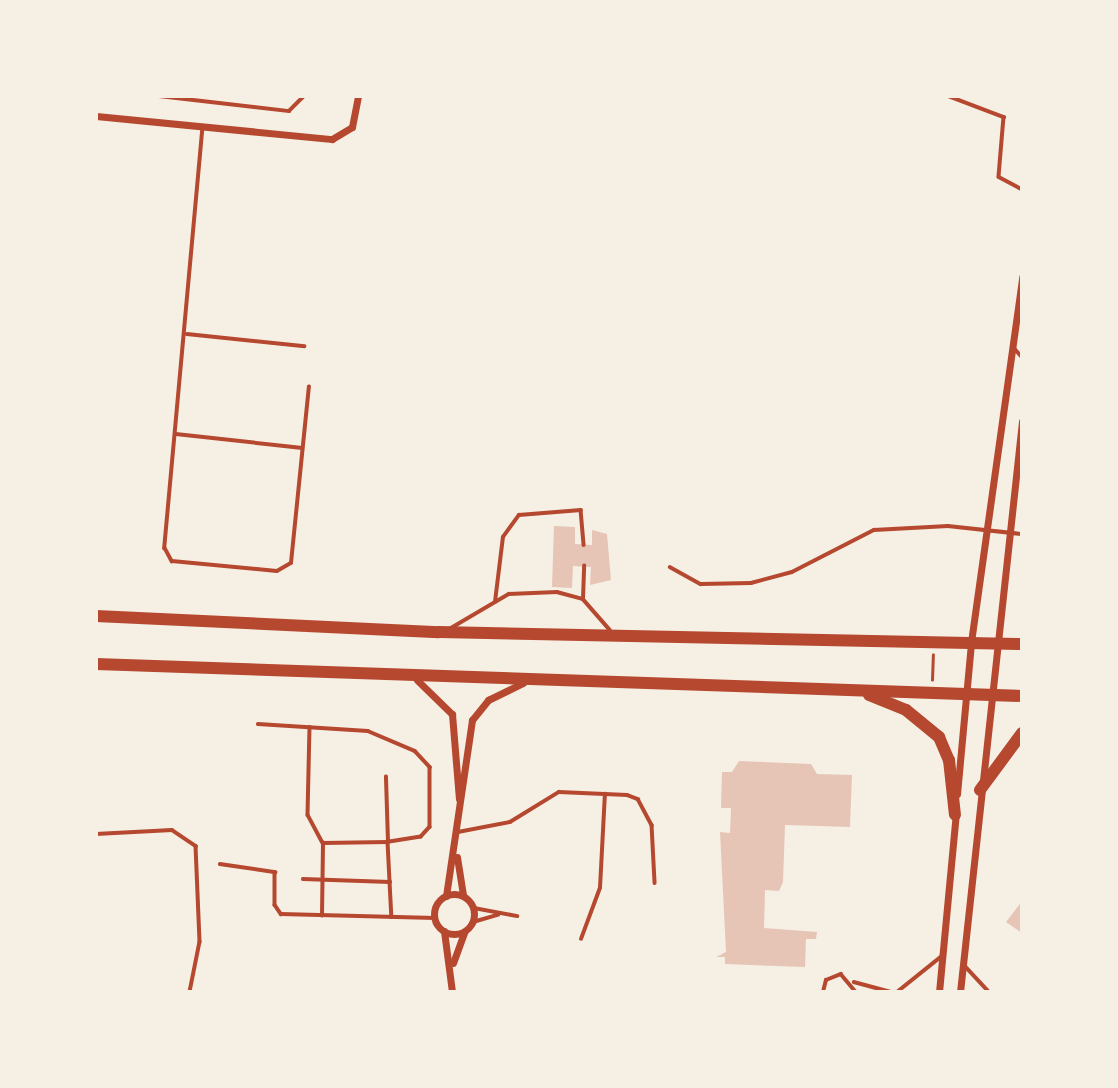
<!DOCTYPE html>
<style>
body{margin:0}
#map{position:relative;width:1118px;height:1088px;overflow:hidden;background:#f6efe4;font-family:Lora,serif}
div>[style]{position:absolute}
.building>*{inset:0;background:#e6c5b7}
.path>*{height:2.5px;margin:-1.25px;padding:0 1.25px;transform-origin:1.25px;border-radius:1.25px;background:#b5482f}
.service>*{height:3.5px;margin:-1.75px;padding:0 1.75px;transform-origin:1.75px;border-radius:1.75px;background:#b5482f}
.minor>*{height:7px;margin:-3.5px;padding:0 3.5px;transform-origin:3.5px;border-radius:3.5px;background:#b5482f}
.minor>.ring{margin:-3.5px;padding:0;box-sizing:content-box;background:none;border:7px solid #b5482f;border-radius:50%}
.primary>*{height:12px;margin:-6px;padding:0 6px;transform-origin:6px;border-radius:6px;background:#b5482f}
span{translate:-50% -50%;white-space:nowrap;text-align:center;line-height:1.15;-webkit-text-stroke:5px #f6efe4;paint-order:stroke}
.frame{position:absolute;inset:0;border:98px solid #f6efe4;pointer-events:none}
</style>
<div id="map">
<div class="building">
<i style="clip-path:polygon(554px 526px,575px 527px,575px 544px,592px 545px,592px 530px,607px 534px,611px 580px,590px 585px,591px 567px,573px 566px,572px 588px,552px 587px)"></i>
<i style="clip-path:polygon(739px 761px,811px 764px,817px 774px,852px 775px,850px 827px,785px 825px,783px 882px,779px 891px,765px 890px,764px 928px,817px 932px,816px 939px,806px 939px,805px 967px,725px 964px,725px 957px,716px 957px,726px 952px,720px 832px,730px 833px,731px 808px,721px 808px,722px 772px,732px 772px)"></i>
<i style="clip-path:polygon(1022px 901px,1022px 933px,1006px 922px)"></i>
</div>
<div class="path">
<i style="left:932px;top:680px;width:25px;rotate:-88deg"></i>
</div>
<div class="service">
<i style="left:159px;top:96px;width:131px;rotate:6.6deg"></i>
<i style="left:289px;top:111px;width:21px;rotate:-45deg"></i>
<i style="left:948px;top:96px;width:60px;rotate:20.6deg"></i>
<i style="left:1004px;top:117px;width:60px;rotate:94.8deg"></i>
<i style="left:999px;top:177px;width:26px;rotate:28deg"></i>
<i style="left:203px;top:127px;width:423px;rotate:95.2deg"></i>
<i style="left:165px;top:548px;width:15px;rotate:62deg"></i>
<i style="left:172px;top:561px;width:105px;rotate:5.4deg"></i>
<i style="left:277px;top:571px;width:16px;rotate:-30deg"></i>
<i style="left:291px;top:563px;width:177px;rotate:-84.2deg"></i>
<i style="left:187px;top:334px;width:118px;rotate:5.9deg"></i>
<i style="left:1014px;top:348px;width:12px;rotate:48deg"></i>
<i style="left:176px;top:434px;width:127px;rotate:6.3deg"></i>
<i style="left:670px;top:567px;width:35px;rotate:29deg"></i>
<i style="left:701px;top:584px;width:50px;rotate:-1.1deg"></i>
<i style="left:751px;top:583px;width:42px;rotate:-15deg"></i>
<i style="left:792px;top:572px;width:92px;rotate:-27.1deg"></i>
<i style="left:874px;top:530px;width:74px;rotate:-3.1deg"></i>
<i style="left:948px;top:526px;width:74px;rotate:6.2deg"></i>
<i style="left:583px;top:599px;width:33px;rotate:-88deg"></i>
<i style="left:495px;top:602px;width:65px;rotate:-83deg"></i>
<i style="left:503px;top:537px;width:27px;rotate:-54deg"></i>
<i style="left:519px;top:515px;width:62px;rotate:-4.6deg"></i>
<i style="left:581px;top:510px;width:35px;rotate:85deg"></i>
<i style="left:451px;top:628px;width:67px;rotate:-30.4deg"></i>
<i style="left:509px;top:594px;width:48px;rotate:-2.4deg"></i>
<i style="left:557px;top:592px;width:27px;rotate:15deg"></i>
<i style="left:583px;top:599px;width:41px;rotate:48.9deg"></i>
<i style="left:258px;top:724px;width:110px;rotate:3.6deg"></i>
<i style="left:368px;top:731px;width:51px;rotate:23.1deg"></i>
<i style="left:415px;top:751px;width:22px;rotate:47deg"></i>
<i style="left:430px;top:767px;width:60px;rotate:90deg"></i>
<i style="left:430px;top:827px;width:13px;rotate:132deg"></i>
<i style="left:421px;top:837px;width:33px;rotate:171deg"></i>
<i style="left:388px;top:842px;width:40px;rotate:87.1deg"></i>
<i style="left:310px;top:727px;width:88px;rotate:91.3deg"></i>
<i style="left:308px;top:815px;width:32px;rotate:62deg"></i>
<i style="left:323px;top:843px;width:65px;rotate:-0.9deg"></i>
<i style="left:388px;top:842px;width:65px;rotate:-91.8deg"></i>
<i style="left:458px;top:832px;width:53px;rotate:-10.9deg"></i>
<i style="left:510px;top:822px;width:57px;rotate:-31.5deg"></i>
<i style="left:559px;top:792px;width:68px;rotate:2.5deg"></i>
<i style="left:627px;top:795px;width:12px;rotate:20deg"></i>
<i style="left:638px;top:799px;width:30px;rotate:62deg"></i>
<i style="left:652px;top:825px;width:58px;rotate:87deg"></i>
<i style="left:96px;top:834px;width:76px;rotate:-3deg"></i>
<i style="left:172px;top:830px;width:29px;rotate:34deg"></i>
<i style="left:196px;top:846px;width:96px;rotate:87.6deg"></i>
<i style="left:200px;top:942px;width:51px;rotate:101.3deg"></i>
<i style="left:220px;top:864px;width:56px;rotate:8.3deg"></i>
<i style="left:275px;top:872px;width:33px;rotate:90deg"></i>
<i style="left:275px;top:905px;width:11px;rotate:56deg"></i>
<i style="left:281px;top:914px;width:154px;rotate:1.5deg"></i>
<i style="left:303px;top:879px;width:87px;rotate:2deg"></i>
<i style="left:390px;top:882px;width:35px;rotate:87deg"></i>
<i style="left:474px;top:908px;width:44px;rotate:10.5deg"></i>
<i style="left:322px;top:916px;width:73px;rotate:-89.2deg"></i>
<i style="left:473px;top:922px;width:26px;rotate:-16deg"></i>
<i style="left:581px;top:939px;width:54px;rotate:-69.6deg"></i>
<i style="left:600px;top:888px;width:94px;rotate:-87deg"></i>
<i style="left:965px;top:966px;width:35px;rotate:47deg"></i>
<i style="left:854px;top:982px;width:38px;rotate:15deg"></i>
<i style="left:823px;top:992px;width:12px;rotate:-76deg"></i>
<i style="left:826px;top:980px;width:16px;rotate:-22deg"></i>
<i style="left:841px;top:974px;width:23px;rotate:50deg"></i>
<i style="left:897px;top:992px;width:58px;rotate:-38.7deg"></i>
</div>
<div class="minor">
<i style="left:96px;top:116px;width:237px;rotate:5.6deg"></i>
<i style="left:332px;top:139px;width:23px;rotate:-31deg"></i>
<i style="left:352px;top:127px;width:32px;rotate:-79deg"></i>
<i style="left:417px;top:680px;width:49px;rotate:44.2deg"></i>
<i style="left:452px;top:714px;width:85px;rotate:85.3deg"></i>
<i style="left:957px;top:794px;width:153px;rotate:-84.7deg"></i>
<i style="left:971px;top:642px;width:369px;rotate:-82deg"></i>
<i style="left:457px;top:857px;width:39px;rotate:81deg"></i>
<i class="ring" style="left:434px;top:894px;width:33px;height:33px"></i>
<i style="left:446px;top:896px;width:178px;rotate:-81.6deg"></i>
<i style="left:472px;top:720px;width:26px;rotate:-51deg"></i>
<i style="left:488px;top:700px;width:39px;rotate:-26deg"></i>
<i style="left:444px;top:931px;width:62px;rotate:82.5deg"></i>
<i style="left:453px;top:963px;width:33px;rotate:-70deg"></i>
<i style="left:939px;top:992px;width:181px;rotate:-84.6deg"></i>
<i style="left:960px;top:992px;width:574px;rotate:-83.8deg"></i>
</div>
<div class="primary">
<i style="left:96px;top:616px;width:343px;rotate:2.7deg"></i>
<i style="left:439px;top:632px;width:583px;rotate:1.18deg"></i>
<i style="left:96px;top:664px;width:927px;rotate:1.98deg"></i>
<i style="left:869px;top:695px;width:40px;rotate:22deg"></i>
<i style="left:906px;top:710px;width:43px;rotate:39.3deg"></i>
<i style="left:939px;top:737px;width:25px;rotate:67deg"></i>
<i style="left:949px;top:760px;width:55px;rotate:83.8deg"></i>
<i style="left:980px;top:790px;width:71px;rotate:-53.6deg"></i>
</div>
<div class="frame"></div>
</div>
